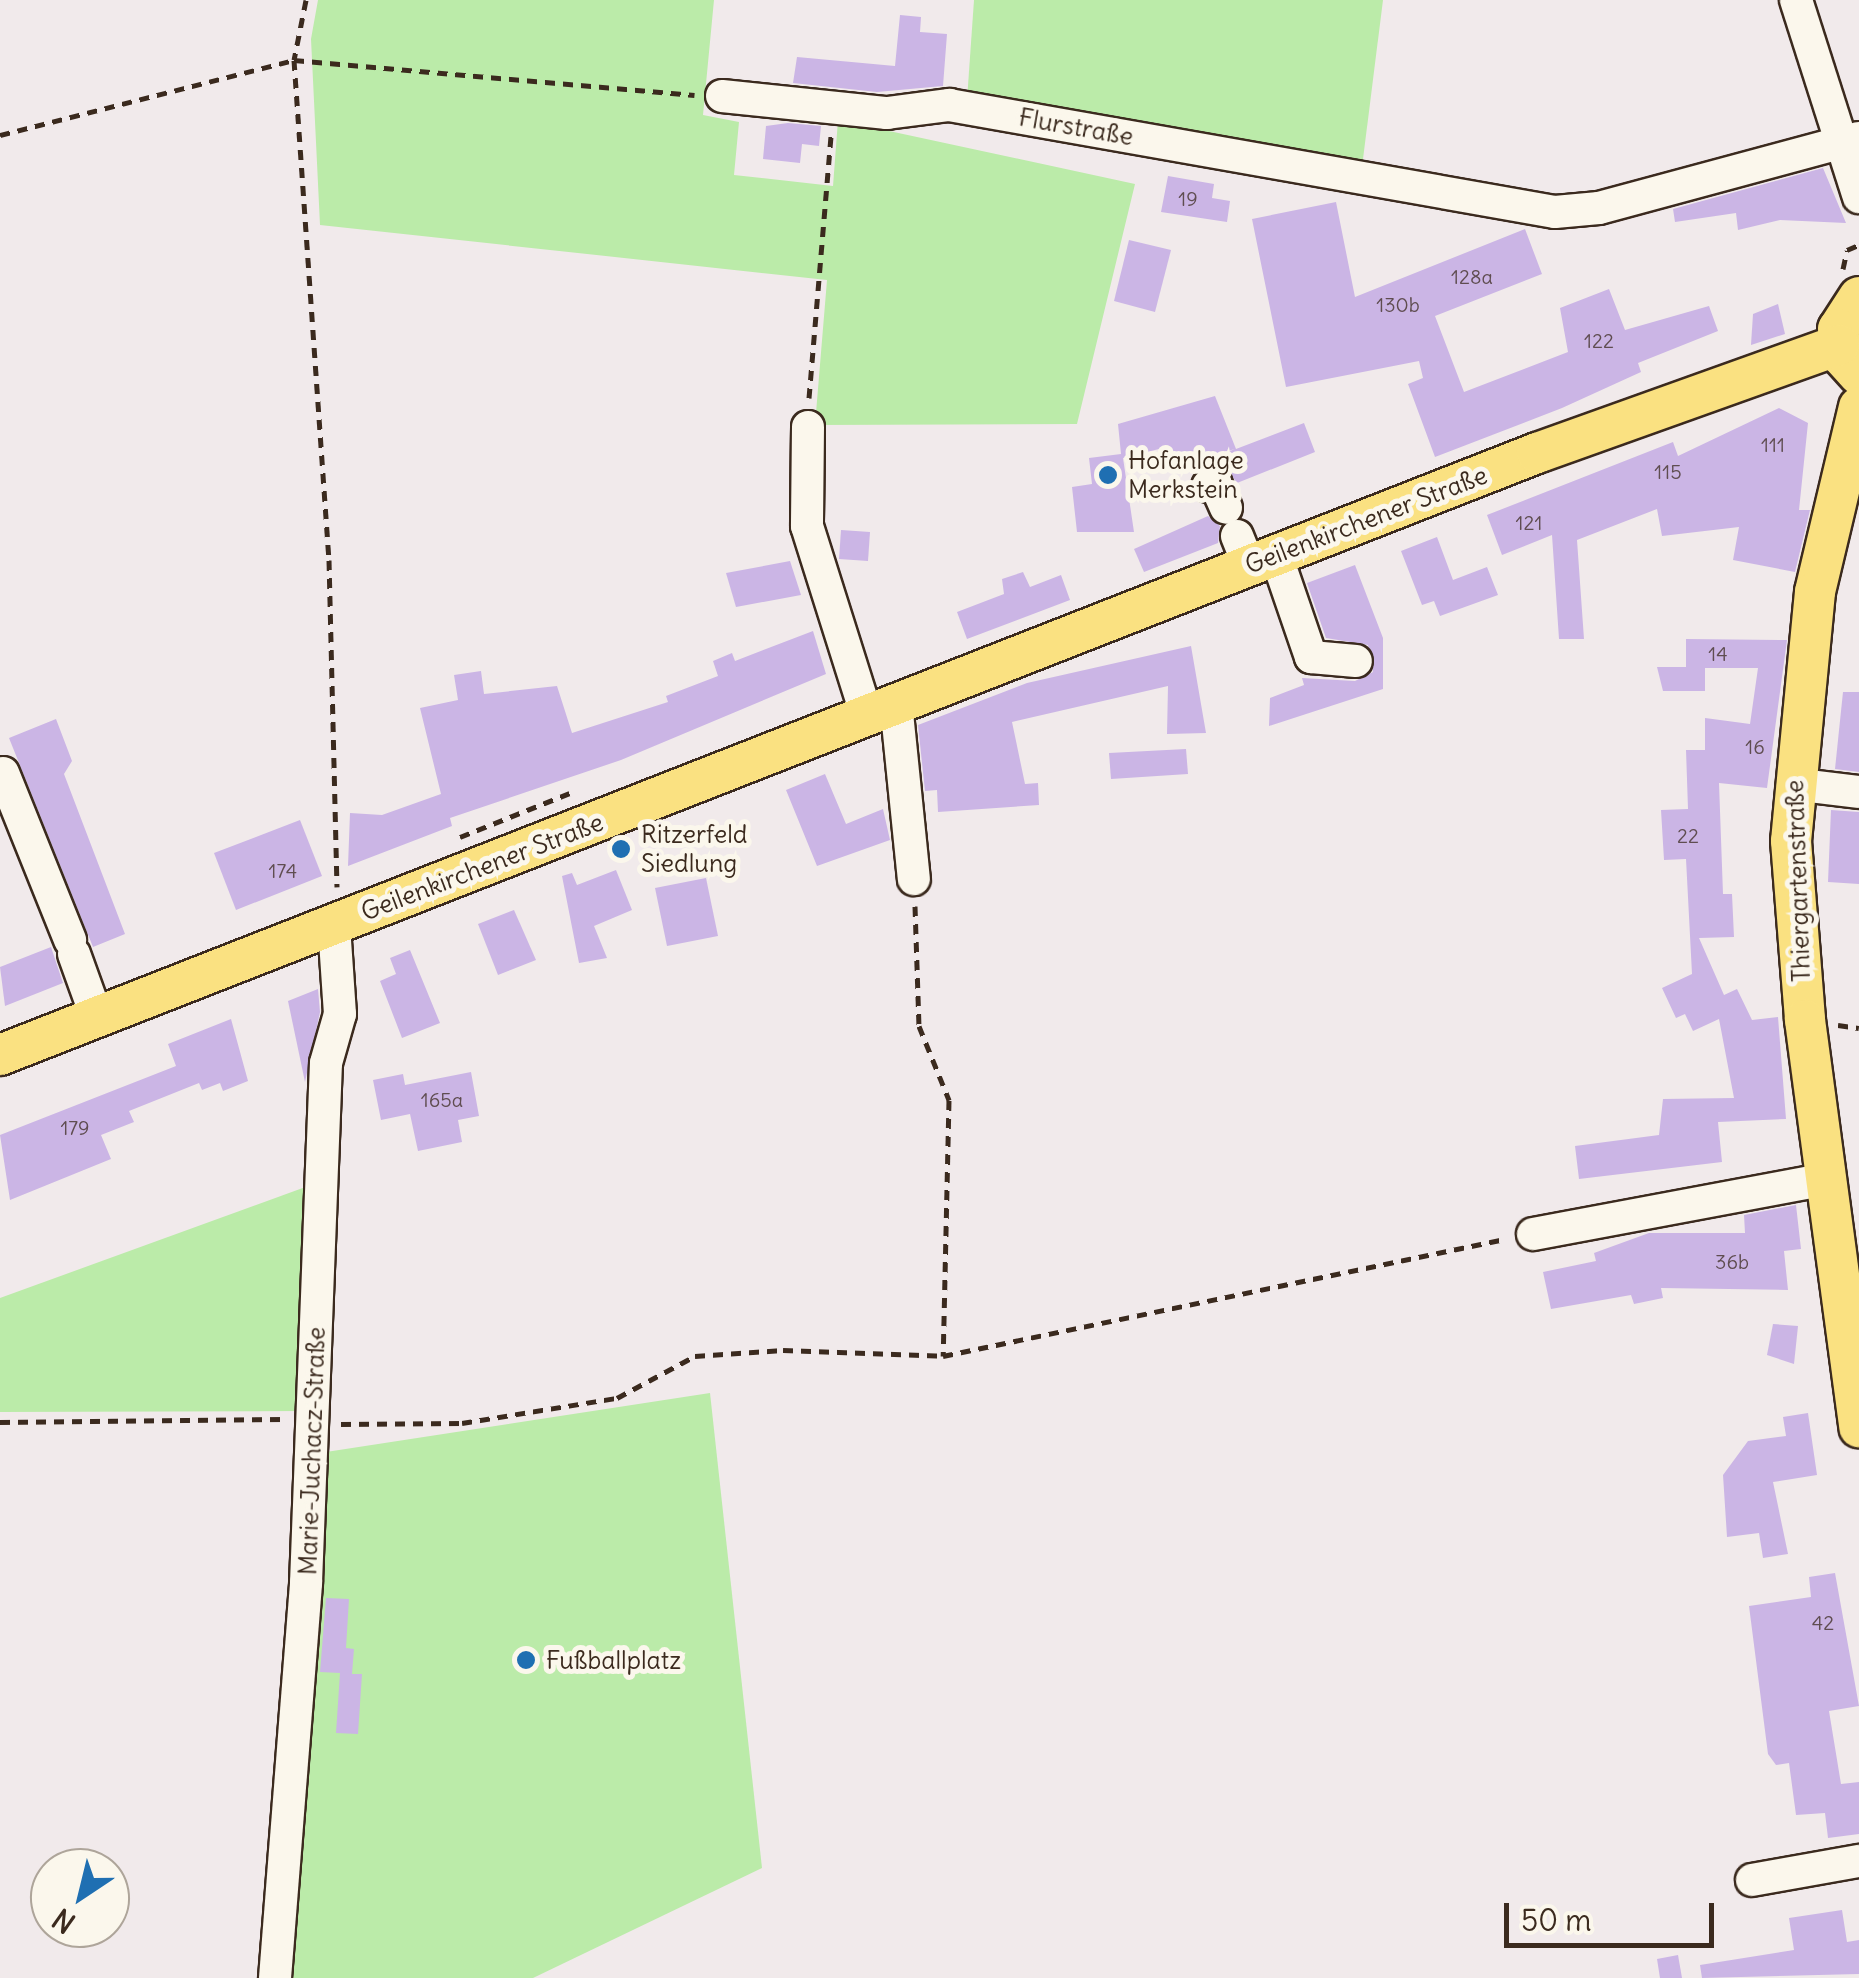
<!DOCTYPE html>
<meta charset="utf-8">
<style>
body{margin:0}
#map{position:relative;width:1859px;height:1978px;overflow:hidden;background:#f1eaeb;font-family:Delius,sans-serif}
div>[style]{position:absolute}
.green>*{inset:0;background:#bbeba9}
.building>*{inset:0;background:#cbb5e5}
.path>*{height:5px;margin-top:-2.5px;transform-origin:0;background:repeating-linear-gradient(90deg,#3b2a1e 0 10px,transparent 0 18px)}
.roads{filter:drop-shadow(2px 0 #3b2a1e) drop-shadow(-2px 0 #3b2a1e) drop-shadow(0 2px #3b2a1e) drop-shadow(0 -2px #3b2a1e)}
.minor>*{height:32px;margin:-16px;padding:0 16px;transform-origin:16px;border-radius:16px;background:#fbf7ec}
.major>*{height:40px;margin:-20px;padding:0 20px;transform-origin:20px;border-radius:20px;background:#fae181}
.dots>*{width:28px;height:28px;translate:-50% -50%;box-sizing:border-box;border:5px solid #fbf7ec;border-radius:50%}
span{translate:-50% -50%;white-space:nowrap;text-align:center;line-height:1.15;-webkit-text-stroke:10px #fbf7ec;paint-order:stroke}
.number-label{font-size:20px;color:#5f4d50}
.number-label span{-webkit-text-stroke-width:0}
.street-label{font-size:25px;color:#3b2a1e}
.poi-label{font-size:25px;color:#3b2a1e}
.left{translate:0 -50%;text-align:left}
.north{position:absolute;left:30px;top:1848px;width:100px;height:100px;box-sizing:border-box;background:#fbf7ec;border:2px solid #aea59a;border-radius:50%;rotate:215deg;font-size:28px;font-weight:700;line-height:40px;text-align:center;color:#3b2a1e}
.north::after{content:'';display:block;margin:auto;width:35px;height:45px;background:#1f6fb2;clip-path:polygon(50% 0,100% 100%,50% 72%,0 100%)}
.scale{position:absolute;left:1504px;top:1903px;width:210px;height:45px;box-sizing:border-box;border:5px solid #3b2a1e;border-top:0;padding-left:12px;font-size:30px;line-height:35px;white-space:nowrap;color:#3b2a1e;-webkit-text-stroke:8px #fbf7ec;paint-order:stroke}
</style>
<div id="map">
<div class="green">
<i style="clip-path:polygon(318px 0,714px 0,703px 115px,739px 122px,734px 175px,833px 186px,838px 120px,1135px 184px,1077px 424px,815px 425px,827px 280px,320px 225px,311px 39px)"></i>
<i style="clip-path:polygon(974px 0,1383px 0,1362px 167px,967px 100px)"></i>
<i style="clip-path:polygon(311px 1185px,300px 1411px,0 1412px,0 1298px)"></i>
<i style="clip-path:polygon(710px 1393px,762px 1868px,533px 1978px,291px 1978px,326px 1452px)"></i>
</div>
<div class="building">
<i style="clip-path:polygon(900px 15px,921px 17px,920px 32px,947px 34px,943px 86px,877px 92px,793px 83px,797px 57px,895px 66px)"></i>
<i style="clip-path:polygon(788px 123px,821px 126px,819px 146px,802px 144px,800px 163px,763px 159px,766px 126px)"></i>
<i style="clip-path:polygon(1823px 168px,1846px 223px,1780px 220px,1738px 230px,1736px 213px,1675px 222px,1673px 209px)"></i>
<i style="clip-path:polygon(1168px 176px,1214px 184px,1212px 198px,1230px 201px,1227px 222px,1161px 212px)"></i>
<i style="clip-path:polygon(1336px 202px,1355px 297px,1525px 229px,1542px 274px,1435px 316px,1464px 392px,1568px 352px,1560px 308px,1609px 289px,1625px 330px,1709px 306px,1718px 331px,1638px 363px,1641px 372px,1562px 408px,1435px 457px,1408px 384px,1423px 378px,1419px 361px,1286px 387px,1252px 219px)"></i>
<i style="clip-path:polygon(1129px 240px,1171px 250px,1155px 312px,1114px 301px)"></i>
<i style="clip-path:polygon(1778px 304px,1785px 334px,1751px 345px,1753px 314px)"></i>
<i style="clip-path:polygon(1215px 396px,1236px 449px,1304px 423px,1315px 452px,1237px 483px,1217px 456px,1235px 449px,1174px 466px,1167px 447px,1123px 458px,1134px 532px,1077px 532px,1072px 487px,1092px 484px,1089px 458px,1121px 454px,1118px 424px)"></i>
<i style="clip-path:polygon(1779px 408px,1808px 423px,1799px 510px,1810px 510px,1795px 572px,1733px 560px,1739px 527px,1662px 536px,1657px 509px,1577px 540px,1584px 639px,1559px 639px,1552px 535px,1502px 555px,1487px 515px,1673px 442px,1678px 456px)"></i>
<i style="clip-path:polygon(1208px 516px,1220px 526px,1218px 543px,1144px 572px,1134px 549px)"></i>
<i style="clip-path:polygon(841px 530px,870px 532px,868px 561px,839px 559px)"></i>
<i style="clip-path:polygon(1437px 537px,1453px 580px,1487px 567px,1498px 595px,1440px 616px,1434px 601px,1422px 605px,1401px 551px)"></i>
<i style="clip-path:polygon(790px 561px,801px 595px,736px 607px,726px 573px)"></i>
<i style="clip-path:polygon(1355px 565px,1383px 638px,1383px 689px,1269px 726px,1270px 698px,1304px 685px,1302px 678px,1355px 681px,1373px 672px,1368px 645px,1326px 638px,1307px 583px)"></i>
<i style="clip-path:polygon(1023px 572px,1030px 587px,1061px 575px,1070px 600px,967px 639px,957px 612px,1004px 594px,1002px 579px)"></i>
<i style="clip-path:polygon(813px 631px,826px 674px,621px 760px,450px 818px,452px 826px,348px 866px,350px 813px,382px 815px,441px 794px,420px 708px,458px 700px,454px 675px,481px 671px,484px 694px,557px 686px,572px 733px,668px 702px,666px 696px,718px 676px,713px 661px,732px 653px,735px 661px)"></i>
<i style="clip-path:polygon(1686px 639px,1787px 640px,1767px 788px,1719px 783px,1723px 894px,1732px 894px,1734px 937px,1699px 938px,1724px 995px,1737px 989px,1752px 1020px,1778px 1017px,1786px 1119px,1718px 1122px,1722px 1162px,1579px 1179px,1575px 1146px,1659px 1135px,1663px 1099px,1734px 1098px,1719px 1019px,1693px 1031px,1685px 1014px,1676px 1018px,1662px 988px,1692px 974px,1686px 859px,1664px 860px,1661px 810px,1688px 809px,1686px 750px,1705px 750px,1705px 718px,1750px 724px,1758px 668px,1705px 668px,1705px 691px,1663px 691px,1657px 667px,1686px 667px)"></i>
<i style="clip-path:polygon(1191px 646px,1206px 733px,1167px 734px,1168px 686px,1012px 722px,1025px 784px,1038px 783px,1039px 805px,938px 812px,937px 790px,925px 791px,918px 725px,1027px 683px)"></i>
<i style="clip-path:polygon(1843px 692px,1859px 692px,1859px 772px,1835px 769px)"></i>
<i style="clip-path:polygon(56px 719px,72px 761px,64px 774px,125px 934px,93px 947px,9px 738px)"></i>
<i style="clip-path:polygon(1186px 749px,1188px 774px,1111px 779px,1109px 753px)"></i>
<i style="clip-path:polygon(825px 774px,846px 824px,883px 809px,890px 840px,817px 866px,786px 790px)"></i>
<i style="clip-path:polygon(1831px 810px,1859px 812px,1859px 884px,1828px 882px)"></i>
<i style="clip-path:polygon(300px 820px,322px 876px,236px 910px,214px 853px)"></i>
<i style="clip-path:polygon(616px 870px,632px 910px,594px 926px,607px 958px,579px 963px,562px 876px,572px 873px,577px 885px)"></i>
<i style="clip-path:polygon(706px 878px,718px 936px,667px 946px,655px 888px)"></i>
<i style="clip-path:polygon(514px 910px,536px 960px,498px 975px,478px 924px)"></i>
<i style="clip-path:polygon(51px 947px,63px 983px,5px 1006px,0 967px)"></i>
<i style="clip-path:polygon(410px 950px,440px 1023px,402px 1038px,380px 981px,396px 974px,390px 958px)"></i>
<i style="clip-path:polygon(318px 989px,320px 1012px,305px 1082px,288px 1001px)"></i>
<i style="clip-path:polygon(231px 1019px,248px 1081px,223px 1091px,220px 1083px,202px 1090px,199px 1083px,129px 1111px,134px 1122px,101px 1135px,111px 1159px,10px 1200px,0 1135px,176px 1066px,168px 1044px)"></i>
<i style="clip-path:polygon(471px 1072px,479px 1116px,458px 1120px,462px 1142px,418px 1151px,410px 1114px,381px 1120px,373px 1080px,403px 1074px,405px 1085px)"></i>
<i style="clip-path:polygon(1796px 1205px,1801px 1249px,1784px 1251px,1788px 1290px,1661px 1288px,1663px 1298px,1634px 1304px,1631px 1295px,1551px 1309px,1543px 1272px,1596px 1261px,1594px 1253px,1649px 1233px,1745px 1233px,1744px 1215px)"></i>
<i style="clip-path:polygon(1773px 1324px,1798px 1326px,1794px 1364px,1767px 1355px)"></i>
<i style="clip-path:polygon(1808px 1413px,1817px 1475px,1773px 1482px,1788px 1554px,1763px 1558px,1759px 1533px,1727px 1537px,1723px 1475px,1748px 1441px,1786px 1436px,1783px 1417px)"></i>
<i style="clip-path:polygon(1835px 1573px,1859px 1706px,1829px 1711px,1841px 1784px,1859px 1782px,1859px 1834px,1828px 1838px,1825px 1813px,1796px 1815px,1789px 1763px,1776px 1765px,1768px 1754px,1749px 1606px,1811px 1597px,1809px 1577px)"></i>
<i style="clip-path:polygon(326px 1598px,349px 1599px,346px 1648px,354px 1649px,352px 1674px,362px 1674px,358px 1734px,336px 1733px,340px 1673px,320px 1672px)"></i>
<i style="clip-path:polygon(1842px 1910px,1847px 1942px,1859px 1940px,1859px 1974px,1702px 1978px,1700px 1965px,1794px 1950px,1789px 1918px)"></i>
<i style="clip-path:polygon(1678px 1955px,1682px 1978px,1660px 1978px,1657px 1959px)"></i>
</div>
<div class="path">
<i style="left:306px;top:0;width:61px;rotate:101.3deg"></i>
<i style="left:294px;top:60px;width:501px;rotate:86deg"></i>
<i style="left:329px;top:560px;width:327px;rotate:88.6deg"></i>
<i style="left:0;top:135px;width:303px;rotate:-14.3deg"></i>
<i style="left:294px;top:60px;width:402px;rotate:5deg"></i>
<i style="left:1843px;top:269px;width:19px;rotate:-78deg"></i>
<i style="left:1847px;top:250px;width:13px;rotate:-23deg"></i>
<i style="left:809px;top:398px;width:265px;rotate:-85.2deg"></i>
<i style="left:460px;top:837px;width:118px;rotate:-21.8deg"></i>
<i style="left:915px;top:906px;width:120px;rotate:88.1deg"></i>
<i style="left:919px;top:1026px;width:80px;rotate:67.9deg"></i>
<i style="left:949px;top:1100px;width:256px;rotate:91.3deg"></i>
<i style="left:1838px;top:1025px;width:21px;rotate:8deg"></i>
<i style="left:0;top:1422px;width:285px;rotate:-0.6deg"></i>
<i style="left:341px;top:1424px;width:121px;rotate:-0.5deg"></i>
<i style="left:462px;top:1423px;width:157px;rotate:-9.2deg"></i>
<i style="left:617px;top:1398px;width:89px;rotate:-28.3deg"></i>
<i style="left:695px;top:1356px;width:88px;rotate:-3.9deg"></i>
<i style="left:783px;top:1350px;width:160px;rotate:2.1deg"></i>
<i style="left:943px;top:1356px;width:574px;rotate:-11.76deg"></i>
</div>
<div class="roads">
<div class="minor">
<i style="left:1796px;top:0;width:207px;rotate:72.3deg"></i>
<i style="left:722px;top:96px;width:166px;rotate:5.9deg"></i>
<i style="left:887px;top:113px;width:63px;rotate:-7.4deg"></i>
<i style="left:949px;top:105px;width:615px;rotate:10.01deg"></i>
<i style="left:1555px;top:212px;width:44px;rotate:-5.2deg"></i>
<i style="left:1599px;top:208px;width:269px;rotate:-15.1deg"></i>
<i style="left:808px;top:427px;width:99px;rotate:90.6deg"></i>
<i style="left:807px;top:526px;width:199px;rotate:72.5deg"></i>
<i style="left:1208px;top:486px;width:8px;rotate:-23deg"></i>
<i style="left:1215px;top:483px;width:27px;rotate:66deg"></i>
<i style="left:1237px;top:536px;width:31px;rotate:68deg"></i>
<i style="left:1276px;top:555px;width:108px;rotate:71.1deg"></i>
<i style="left:1311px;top:657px;width:45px;rotate:5.1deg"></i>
<i style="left:896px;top:703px;width:177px;rotate:84.2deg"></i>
<i style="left:3px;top:773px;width:180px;rotate:68.1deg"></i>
<i style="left:1793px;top:784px;width:66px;rotate:6.9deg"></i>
<i style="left:74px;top:954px;width:68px;rotate:70.2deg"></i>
<i style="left:1533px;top:1234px;width:298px;rotate:-10.6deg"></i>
<i style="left:1752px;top:1880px;width:109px;rotate:-10.1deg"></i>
<i style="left:275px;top:1978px;width:396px;rotate:-85.5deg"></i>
<i style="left:306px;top:1583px;width:520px;rotate:-87.8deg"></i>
<i style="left:326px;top:1063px;width:51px;rotate:-74.1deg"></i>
<i style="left:340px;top:1014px;width:89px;rotate:-93.9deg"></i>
</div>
<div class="major">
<i style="left:1859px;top:297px;width:38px;rotate:123deg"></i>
<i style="left:1838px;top:329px;width:27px;rotate:82deg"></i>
<i style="left:1842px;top:356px;width:25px;rotate:48deg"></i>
<i style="left:1859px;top:407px;width:190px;rotate:103.4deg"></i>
<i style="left:1815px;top:592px;width:250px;rotate:95.5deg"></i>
<i style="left:1791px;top:841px;width:180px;rotate:85.5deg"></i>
<i style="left:1805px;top:1020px;width:411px;rotate:82.4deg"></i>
<i style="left:0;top:1055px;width:1651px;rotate:-21.39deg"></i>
<i style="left:1537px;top:453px;width:321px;rotate:-19.7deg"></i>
</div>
</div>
<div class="dots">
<i style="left:1108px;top:475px;background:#1f6fb2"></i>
<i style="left:621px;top:849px;background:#1f6fb2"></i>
<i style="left:526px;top:1660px;background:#1f6fb2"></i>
</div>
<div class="number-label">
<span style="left:1188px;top:198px">19</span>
<span style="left:1472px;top:276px">128a</span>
<span style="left:1398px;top:304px">130b</span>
<span style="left:1599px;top:340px">122</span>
<span style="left:1773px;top:444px">111</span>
<span style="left:1668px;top:471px">115</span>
<span style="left:1529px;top:522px">121</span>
<span style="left:1718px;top:653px">14</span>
<span style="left:1755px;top:746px">16</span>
<span style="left:1688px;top:835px">22</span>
<span style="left:283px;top:870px">174</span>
<span style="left:442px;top:1099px">165a</span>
<span style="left:75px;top:1127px">179</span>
<span style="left:1732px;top:1261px">36b</span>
<span style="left:1823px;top:1622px">42</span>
</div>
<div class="street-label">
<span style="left:1076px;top:127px;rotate:10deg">Flurstraße</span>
<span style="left:1366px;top:520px;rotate:-21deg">Geilenkirchener Straße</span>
<span style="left:482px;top:867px;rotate:-21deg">Geilenkirchener Straße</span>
<span style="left:1798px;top:881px;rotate:-92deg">Thiergartenstraße</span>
<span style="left:312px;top:1451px;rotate:-88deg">Marie-Juchacz-Straße</span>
</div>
<div class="poi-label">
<span class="left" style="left:1128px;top:475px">Hofanlage<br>Merkstein</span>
<span class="left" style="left:641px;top:849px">Ritzerfeld<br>Siedlung</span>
<span class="left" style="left:546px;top:1660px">Fußballplatz</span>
</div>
<div class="north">N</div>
<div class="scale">50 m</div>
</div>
